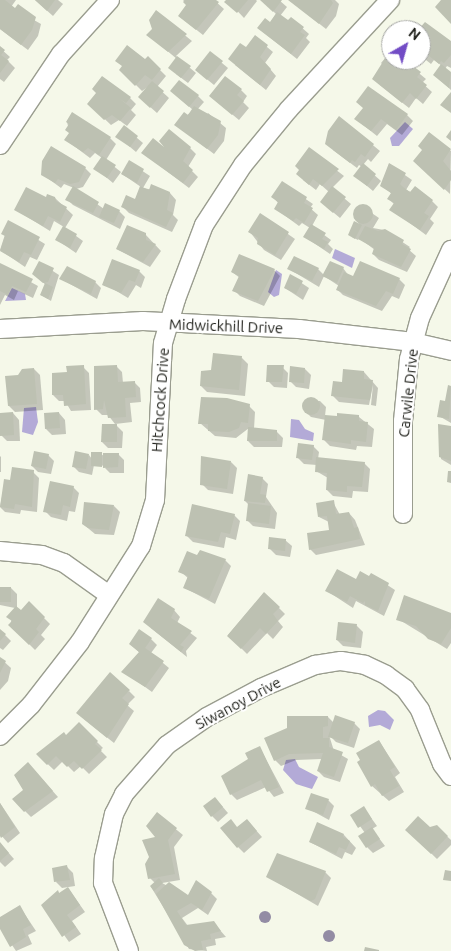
<!DOCTYPE html>
<style>
body{margin:0}
#map{position:relative;width:451px;height:951px;overflow:hidden;background:#f5f8e9;font-family:Ubuntu,sans-serif}
div>[style]{position:absolute}
.water>*{inset:0;background:#b3aad7}
.shadow>*{inset:0;background:#0003}
.building>*{inset:0;background:#bdc1b2}
.round{border-radius:50%}
.roads{filter:drop-shadow(1px 0 #9a9d8f) drop-shadow(-1px 0 #9a9d8f) drop-shadow(0 1px #9a9d8f) drop-shadow(0 -1px #9a9d8f)}
.minor>*{height:18px;margin:-9px;padding:0 9px;transform-origin:9px;border-radius:9px;background:#fff}
.trees>*{width:12px;height:12px;margin:-6px;border-radius:50%;background:#938ca4}
span{translate:-50% -50%;white-space:nowrap;text-align:center;line-height:1.15;-webkit-text-stroke:4px #fff;paint-order:stroke}
.street-label{font-size:15px;color:#21221c}
.north{position:absolute;left:381px;top:20px;width:50px;height:50px;box-sizing:border-box;background:#fff;border:1px solid #a6a7a4;border-radius:50%;rotate:38deg;font-size:14px;font-weight:700;line-height:20px;text-align:center;color:#21221c}
.north::after{content:'';display:block;margin:auto;width:18px;height:22px;background:#724cc5;clip-path:polygon(50% 0,100% 100%,50% 72%,0 100%)}
</style>
<div id="map">
<div class="water">
<i style="clip-path:polygon(405px 122px,413px 129px,399px 146px,392px 146px,390px 138px)"></i>
<i style="clip-path:polygon(335px 249px,355px 258px,352px 268px,332px 258px)"></i>
<i style="clip-path:polygon(276px 270px,282px 274px,279px 295px,274px 297px,268px 292px)"></i>
<i style="clip-path:polygon(12px 288px,25px 294px,26px 300px,5px 301px)"></i>
<i style="clip-path:polygon(36px 407px,38px 422px,33px 435px,22px 432px,24px 408px)"></i>
<i style="clip-path:polygon(291px 419px,299px 420px,305px 429px,314px 433px,313px 441px,290px 437px)"></i>
<i style="clip-path:polygon(378px 710px,385px 711px,394px 720px,390px 730px,380px 725px,369px 727px,368px 716px)"></i>
<i style="clip-path:polygon(295px 759px,299px 767px,318px 777px,312px 789px,296px 784px,283px 770px,286px 760px)"></i>
</div>
<div class="shadow">
<i style="clip-path:polygon(2px 0,16px 0,11px 7px,41px 24px,38px 36px,28px 50px,0 29px)"></i>
<i style="clip-path:polygon(35px 0,58px 0,63px 4px,53px 16px)"></i>
<i style="clip-path:polygon(183px 0,214px 0,224px 9px,203px 35px,179px 16px,188px 5px)"></i>
<i style="clip-path:polygon(227px 0,256px 0,257px 1px,244px 18px)"></i>
<i style="clip-path:polygon(262px 0,279px 0,287px 7px,280px 16px,288px 22px,291px 18px,309px 34px,306px 38px,310px 42px,297px 59px,258px 28px,270px 23px,276px 14px)"></i>
<i style="clip-path:polygon(289px 0,335px 0,339px 4px,336px 16px,326px 29px)"></i>
<i style="clip-path:polygon(156px 12px,192px 41px,176px 56px,196px 73px,188px 83px,176px 74px,177px 59px,148px 35px,153px 29px)"></i>
<i style="clip-path:polygon(425px 23px,451px 42px,451px 68px,447px 66px,445px 69px,451px 73px,451px 90px,434px 75px,442px 66px,434px 60px,431px 64px,421px 56px,420px 30px)"></i>
<i style="clip-path:polygon(255px 37px,273px 52px,265px 63px,276px 76px,266px 90px,235px 65px)"></i>
<i style="clip-path:polygon(0 48px,10px 57px,7px 60px,15px 68px,4px 82px,0 79px)"></i>
<i style="clip-path:polygon(391px 51px,391px 60px,403px 60px,426px 79px,422px 83px,432px 92px,423px 104px,416px 98px,409px 108px,380px 85px,384px 66px,381px 63px)"></i>
<i style="clip-path:polygon(210px 53px,228px 68px,214px 85px,203px 76px)"></i>
<i style="clip-path:polygon(148px 58px,166px 76px,157px 87px,169px 98px,157px 113px,140px 98px,149px 86px,142px 91px,121px 70px)"></i>
<i style="clip-path:polygon(241px 90px,247px 96px,243px 102px,249px 108px,239px 120px,210px 96px)"></i>
<i style="clip-path:polygon(98px 93px,130px 98px,136px 104px,131px 110px,136px 115px,127px 126px,119px 120px,111px 125px,89px 104px)"></i>
<i style="clip-path:polygon(198px 96px,204px 102px,197px 110px,206px 116px,208px 113px,226px 128px,224px 141px,214px 154px,176px 125px,193px 110px,178px 97px)"></i>
<i style="clip-path:polygon(364px 109px,407px 115px,413px 121px,402px 135px,387px 124px,377px 136px,362px 124px)"></i>
<i style="clip-path:polygon(340px 118px,380px 151px,371px 162px,368px 159px,363px 165px,381px 181px,373px 191px,355px 176px,362px 167px,359px 165px,357px 168px,333px 150px)"></i>
<i style="clip-path:polygon(67px 122px,110px 138px,116px 144px,106px 160px,121px 172px,113px 183px,95px 168px,102px 158px,95px 153px,90px 158px,66px 140px,70px 134px)"></i>
<i style="clip-path:polygon(124px 127px,143px 143px,136px 152px,117px 136px)"></i>
<i style="clip-path:polygon(429px 134px,451px 151px,450px 194px,421px 167px)"></i>
<i style="clip-path:polygon(190px 148px,196px 154px,188px 167px,198px 177px,189px 188px,143px 153px)"></i>
<i style="clip-path:polygon(309px 149px,344px 176px,332px 188px,351px 204px,340px 218px,321px 202px,329px 192px,320px 184px,316px 190px,303px 180px)"></i>
<i style="clip-path:polygon(129px 162px,150px 176px,143px 188px,170px 193px,176px 200px,173px 215px,178px 220px,172px 232px,129px 213px,123px 207px,135px 200px,141px 187px,122px 174px)"></i>
<i style="clip-path:polygon(389px 164px,412px 180px,406px 190px,432px 201px,438px 207px,430px 219px,434px 223px,426px 235px,391px 209px,394px 204px,389px 199px,392px 194px,382px 185px)"></i>
<i style="clip-path:polygon(85px 168px,91px 174px,83px 187px,76px 189px,104px 209px,119px 211px,125px 217px,120px 229px,73px 205px,67px 199px,74px 188px,64px 184px,61px 188px,42px 174px)"></i>
<i style="clip-path:polygon(282px 183px,313px 204px,310px 208px,318px 215px,312px 226px,331px 240px,328px 244px,333px 249px,330px 254px,305px 237px,310px 228px,302px 223px,299px 226px,276px 209px,279px 204px,273px 197px)"></i>
<i style="clip-path:polygon(55px 198px,73px 215px,65px 228px,83px 241px,76px 253px,57px 240px,64px 227px,54px 221px,50px 231px,16px 210px)"></i>
<i style="clip-path:polygon(360px 205px,379px 218px,373px 228px,384px 230px,410px 247px,408px 249px,416px 256px,407px 272px,379px 260px,373px 254px,375px 250px,359px 238px,358px 240px,352px 237px,360px 225px,354px 218px)"></i>
<i style="clip-path:polygon(261px 215px,295px 239px,281px 260px,264px 250px,250px 232px)"></i>
<i style="clip-path:polygon(9px 222px,45px 244px,37px 260px,30px 257px,25px 267px,0 250px)"></i>
<i style="clip-path:polygon(145px 234px,161px 251px,150px 267px,117px 249px)"></i>
<i style="clip-path:polygon(39px 262px,59px 275px,51px 301px,41px 295px,46px 285px,40px 280px)"></i>
<i style="clip-path:polygon(0 265px,38px 286px,33px 298px,18px 291px,14px 300px,5px 295px,0 305px)"></i>
<i style="clip-path:polygon(343px 268px,349px 276px,399px 279px,405px 285px,399px 299px,392px 296px,382px 311px,343px 295px,337px 289px,339px 286px,324px 276px,319px 287px,289px 269px,318px 269px,324px 275px)"></i>
<i style="clip-path:polygon(274px 270px,280px 276px,264px 306px,240px 296px,234px 290px,240px 278px,232px 272px)"></i>
<i style="clip-path:polygon(139px 271px,145px 277px,141px 288px,136px 285px,128px 298px,103px 283px)"></i>
<i style="clip-path:polygon(291px 276px,309px 288px,303px 300px,285px 288px)"></i>
<i style="clip-path:polygon(61px 279px,95px 282px,101px 288px,97px 299px)"></i>
<i style="clip-path:polygon(242px 358px,248px 364px,245px 396px,207px 392px,201px 386px,212px 371px)"></i>
<i style="clip-path:polygon(116px 366px,122px 372px,123px 383px,134px 382px,140px 388px,141px 402px,130px 403px,132px 422px,115px 424px,108px 415px,102px 415px,96px 409px)"></i>
<i style="clip-path:polygon(83px 367px,89px 373px,91px 410px,71px 411px,65px 401px,59px 401px,53px 395px,68px 373px)"></i>
<i style="clip-path:polygon(282px 367px,288px 373px,287px 388px,274px 387px,268px 381px)"></i>
<i style="clip-path:polygon(34px 369px,40px 375px,43px 410px,15px 412px,9px 406px,19px 376px)"></i>
<i style="clip-path:polygon(305px 369px,311px 375px,309px 389px,296px 387px,290px 381px)"></i>
<i style="clip-path:polygon(364px 372px,378px 388px,376px 406px,371px 405px,373px 385px,369px 405px,339px 402px,333px 396px,343px 383px)"></i>
<i style="clip-path:polygon(449px 386px,451px 387px,451px 423px,439px 416px,446px 402px)"></i>
<i style="clip-path:polygon(306px 400px,320px 401px,326px 407px,325px 416px,359px 417px,374px 429px,372px 447px,357px 446px,356px 450px,330px 446px,324px 440px,326px 420px,311px 417px,305px 411px)"></i>
<i style="clip-path:polygon(249px 406px,255px 412px,254px 429px,277px 432px,283px 438px,282px 447px,254px 447px,248px 441px,249px 428px,236px 438px,215px 436px,200px 423px)"></i>
<i style="clip-path:polygon(13px 413px,19px 420px,20px 441px,7px 441px,1px 435px,0 414px)"></i>
<i style="clip-path:polygon(59px 413px,65px 420px,66px 434px,52px 435px,46px 429px)"></i>
<i style="clip-path:polygon(439px 425px,451px 427px,451px 465px,441px 459px)"></i>
<i style="clip-path:polygon(117px 426px,123px 432px,122px 448px,108px 448px,102px 442px)"></i>
<i style="clip-path:polygon(313px 446px,319px 452px,318px 459px,364px 463px,370px 469px,368px 492px,353px 491px,352px 498px,333px 496px,327px 490px,328px 478px,316px 471px,317px 465px,304px 464px,298px 458px)"></i>
<i style="clip-path:polygon(101px 454px,104px 456px,118px 454px,124px 460px,124px 473px,110px 473px,105px 468px,108px 466px,94px 465px,92px 475px,79px 472px,73px 466px,89px 455px,92px 459px)"></i>
<i style="clip-path:polygon(48px 455px,54px 461px,51px 474px,38px 472px,32px 466px)"></i>
<i style="clip-path:polygon(0 456px,1px 457px,1px 472px,0 472px)"></i>
<i style="clip-path:polygon(231px 462px,237px 468px,233px 494px,208px 490px,202px 484px)"></i>
<i style="clip-path:polygon(33px 472px,39px 478px,37px 512px,21px 510px,20px 514px,5px 512px,0 507px,5px 481px,11px 482px)"></i>
<i style="clip-path:polygon(262px 478px,268px 484px,266px 497px,277px 513px,275px 529px,253px 526px,247px 520px,249px 505px,245px 501px)"></i>
<i style="clip-path:polygon(73px 487px,79px 493px,75px 512px,69px 511px,67px 521px,51px 517px,45px 511px)"></i>
<i style="clip-path:polygon(333px 502px,340px 515px,349px 513px,355px 520px,365px 545px,316px 555px,310px 549px,331px 531px,329px 522px,319px 517px)"></i>
<i style="clip-path:polygon(114px 506px,120px 512px,114px 535px,95px 534px,83px 524px)"></i>
<i style="clip-path:polygon(234px 515px,240px 521px,236px 540px,226px 537px,224px 548px,193px 542px,187px 536px)"></i>
<i style="clip-path:polygon(285px 540px,292px 546px,290px 557px,276px 555px,270px 549px)"></i>
<i style="clip-path:polygon(198px 557px,225px 560px,231px 566px,215px 604px,185px 588px,189px 579px,180px 571px)"></i>
<i style="clip-path:polygon(372px 575px,395px 590px,384px 616px,356px 601px,353px 608px,327px 591px)"></i>
<i style="clip-path:polygon(0 588px,11px 588px,17px 594px,17px 608px,21px 612px,29px 603px,50px 624px,41px 635px,45px 639px,35px 650px,10px 625px,15px 608px,0 605px)"></i>
<i style="clip-path:polygon(264px 593px,285px 614px,278px 621px,283px 627px,273px 639px,267px 633px,247px 654px,228px 635px)"></i>
<i style="clip-path:polygon(405px 596px,451px 615px,451px 643px,447px 649px,398px 619px)"></i>
<i style="clip-path:polygon(174px 610px,180px 617px,177px 623px,197px 638px,186px 651px,187px 657px,151px 628px)"></i>
<i style="clip-path:polygon(339px 624px,357px 626px,363px 632px,361px 648px,343px 646px,337px 640px)"></i>
<i style="clip-path:polygon(0 630px,11px 641px,3px 650px,0 648px)"></i>
<i style="clip-path:polygon(151px 639px,157px 645px,151px 653px,169px 668px,152px 692px,123px 671px,140px 653px,130px 644px)"></i>
<i style="clip-path:polygon(0 658px,11px 668px,8px 681px,0 690px)"></i>
<i style="clip-path:polygon(129px 691px,135px 697px,127px 705px,134px 711px,114px 743px,84px 719px)"></i>
<i style="clip-path:polygon(328px 717px,334px 723px,354px 723px,360px 729px,354px 748px,336px 742px,329px 735px,334px 751px,348px 759px,340px 782px,324px 777px,318px 771px,322px 759px,296px 760px,281px 766px,275px 760px)"></i>
<i style="clip-path:polygon(79px 724px,103px 748px,100px 750px,107px 757px,89px 774px,81px 766px,74px 772px,63px 761px,54px 770px,37px 754px,66px 736px)"></i>
<i style="clip-path:polygon(379px 741px,400px 773px,395px 777px,404px 792px,389px 801px,372px 786px)"></i>
<i style="clip-path:polygon(260px 748px,284px 793px,274px 797px,266px 787px,237px 800px,231px 794px)"></i>
<i style="clip-path:polygon(34px 770px,58px 797px,31px 817px,25px 811px,25px 790px)"></i>
<i style="clip-path:polygon(215px 798px,228px 813px,218px 822px,212px 816px)"></i>
<i style="clip-path:polygon(328px 800px,334px 806px,329px 820px,307px 808px)"></i>
<i style="clip-path:polygon(0 803px,20px 833px,8px 843px,0 834px)"></i>
<i style="clip-path:polygon(364px 808px,377px 826px,372px 829px,385px 846px,373px 853px,367px 847px,365px 833px,352px 815px)"></i>
<i style="clip-path:polygon(157px 814px,183px 835px,174px 847px,180px 880px,162px 883px,189px 897px,211px 893px,217px 899px,208px 915px,198px 908px,182px 918px,188px 926px,219px 929px,226px 937px,215px 939px,216px 945px,206px 947px,207px 951px,189px 949px,151px 887px,155px 883px,150px 878px,149px 853px,144px 840px,158px 838px)"></i>
<i style="clip-path:polygon(247px 820px,262px 837px,244px 853px,238px 847px,238px 828px)"></i>
<i style="clip-path:polygon(437px 827px,451px 840px,451px 845px,437px 859px,407px 830px)"></i>
<i style="clip-path:polygon(344px 835px,356px 848px,352px 855px,345px 852px,342px 859px,310px 842px)"></i>
<i style="clip-path:polygon(0 843px,14px 859px,5px 867px,0 862px)"></i>
<i style="clip-path:polygon(67px 867px,73px 873px,75px 886px,62px 888px,56px 882px)"></i>
<i style="clip-path:polygon(325px 872px,331px 878px,318px 906px,268px 877px)"></i>
<i style="clip-path:polygon(68px 888px,85px 912px,72px 921px,81px 934px,69px 942px,43px 905px,58px 892px,60px 894px)"></i>
<i style="clip-path:polygon(20px 907px,36px 931px,28px 935px,32px 944px,16px 951px,0 927px,0 918px)"></i>
</div>
<div class="building">
<i style="clip-path:polygon(0 0,5px 0,15px 8px,18px 4px,36px 17px,32px 30px,21px 45px,0 29px)"></i>
<i style="clip-path:polygon(35px 0,55px 0,47px 11px)"></i>
<i style="clip-path:polygon(185px 0,216px 0,219px 2px,196px 30px,178px 16px,186px 5px,183px 2px)"></i>
<i style="clip-path:polygon(226px 0,248px 0,237px 13px,224px 2px)"></i>
<i style="clip-path:polygon(260px 0,282px 0,273px 12px)"></i>
<i style="clip-path:polygon(288px 0,331px 0,333px 3px,319px 24px)"></i>
<i style="clip-path:polygon(441px 0,451px 0,451px 24px,435px 7px)"></i>
<i style="clip-path:polygon(156px 10px,187px 34px,168px 52px,146px 35px,152px 29px,149px 20px)"></i>
<i style="clip-path:polygon(277px 12px,288px 20px,291px 17px,304px 27px,300px 32px,305px 35px,291px 54px,257px 28px,265px 18px,270px 22px)"></i>
<i style="clip-path:polygon(425px 22px,451px 41px,451px 55px,444px 63px,441px 61px,439px 64px,428px 55px,425px 59px,421px 56px,421px 30px,418px 30px)"></i>
<i style="clip-path:polygon(255px 35px,268px 45px,260px 57px,271px 69px,260px 85px,228px 59px,240px 43px,246px 47px)"></i>
<i style="clip-path:polygon(127px 45px,145px 59px,148px 56px,161px 69px,152px 80px,145px 75px,135px 86px,119px 70px,122px 66px,115px 61px)"></i>
<i style="clip-path:polygon(0 46px,5px 50px,1px 55px,9px 61px,0 73px)"></i>
<i style="clip-path:polygon(391px 49px,391px 60px,405px 60px,421px 72px,417px 77px,427px 85px,416px 99px,410px 93px,402px 103px,372px 79px)"></i>
<i style="clip-path:polygon(210px 51px,223px 61px,207px 80px,195px 70px)"></i>
<i style="clip-path:polygon(177px 56px,191px 66px,181px 78px,168px 68px)"></i>
<i style="clip-path:polygon(441px 64px,451px 72px,449px 88px,433px 75px)"></i>
<i style="clip-path:polygon(102px 76px,131px 97px,126px 103px,120px 99px,131px 108px,120px 121px,112px 115px,104px 120px,87px 104px,96px 93px,92px 89px)"></i>
<i style="clip-path:polygon(225px 76px,242px 89px,237px 95px,244px 101px,232px 115px,209px 96px)"></i>
<i style="clip-path:polygon(179px 80px,199px 95px,189px 107px,170px 91px)"></i>
<i style="clip-path:polygon(152px 81px,164px 91px,150px 108px,138px 97px)"></i>
<i style="clip-path:polygon(368px 86px,408px 114px,396px 130px,381px 119px,371px 131px,354px 119px,363px 108px,356px 102px)"></i>
<i style="clip-path:polygon(451px 92px,451px 113px,440px 105px)"></i>
<i style="clip-path:polygon(194px 106px,221px 121px,218px 135px,207px 149px,174px 125px,184px 112px,188px 115px)"></i>
<i style="clip-path:polygon(72px 112px,111px 137px,99px 155px,88px 148px,83px 152px,64px 140px,69px 133px,65px 130px,69px 124px,66px 122px)"></i>
<i style="clip-path:polygon(339px 116px,374px 144px,365px 157px,361px 154px,355px 162px,352px 160px,350px 163px,325px 144px,328px 131px)"></i>
<i style="clip-path:polygon(124px 125px,138px 136px,130px 147px,115px 137px)"></i>
<i style="clip-path:polygon(169px 129px,191px 147px,183px 161px,193px 170px,183px 183px,141px 153px,153px 138px,164px 147px,159px 141px)"></i>
<i style="clip-path:polygon(451px 130px,451px 141px,446px 137px)"></i>
<i style="clip-path:polygon(429px 132px,451px 149px,443px 161px,451px 171px,451px 180px,444px 190px,413px 161px,422px 150px,418px 146px)"></i>
<i style="clip-path:polygon(51px 146px,86px 167px,79px 182px,70px 184px,58px 179px,55px 183px,41px 175px,42px 161px)"></i>
<i style="clip-path:polygon(309px 147px,339px 169px,322px 186px,313px 179px,309px 185px,296px 174px,299px 170px,295px 166px)"></i>
<i style="clip-path:polygon(102px 156px,116px 165px,107px 178px,93px 169px)"></i>
<i style="clip-path:polygon(129px 160px,144px 169px,137px 183px,121px 174px)"></i>
<i style="clip-path:polygon(363px 163px,376px 174px,367px 186px,353px 176px)"></i>
<i style="clip-path:polygon(389px 163px,406px 173px,400px 184px,403px 187px,410px 192px,415px 186px,433px 200px,424px 213px,429px 216px,420px 230px,389px 210px,394px 203px,387px 199px,391px 193px,380px 186px)"></i>
<i style="clip-path:polygon(282px 181px,307px 197px,304px 203px,313px 208px,304px 223px,296px 218px,293px 221px,274px 209px,278px 202px,271px 197px)"></i>
<i style="clip-path:polygon(151px 184px,170px 192px,167px 210px,173px 213px,166px 227px,121px 207px,126px 195px,135px 199px,140px 186px,149px 190px)"></i>
<i style="clip-path:polygon(73px 186px,99px 202px,93px 213px,65px 200px)"></i>
<i style="clip-path:polygon(332px 186px,346px 197px,333px 213px,320px 202px)"></i>
<i style="clip-path:polygon(26px 187px,46px 197px,47px 194px,55px 197px,56px 201px,67px 207px,60px 222px,48px 216px,43px 226px,14px 210px)"></i>
<i style="clip-path:polygon(105px 203px,120px 210px,114px 223px,99px 217px)"></i>
<i class="round" style="left:353px;top:204px;width:20px;height:20px"></i>
<i style="clip-path:polygon(260px 213px,289px 232px,275px 255px,257px 244px,258px 238px,248px 232px)"></i>
<i style="clip-path:polygon(8px 220px,40px 237px,31px 255px,24px 252px,19px 262px,0 251px,5px 236px,1px 234px)"></i>
<i style="clip-path:polygon(354px 221px,362px 225px,355px 239px,348px 235px)"></i>
<i style="clip-path:polygon(311px 224px,326px 233px,322px 239px,328px 242px,324px 249px,303px 237px)"></i>
<i style="clip-path:polygon(127px 225px,146px 233px,146px 240px,156px 244px,143px 262px,116px 249px)"></i>
<i style="clip-path:polygon(63px 226px,77px 234px,70px 248px,55px 240px)"></i>
<i style="clip-path:polygon(365px 226px,378px 231px,385px 229px,404px 240px,402px 244px,411px 249px,401px 267px,372px 254px,374px 248px,358px 239px)"></i>
<i style="clip-path:polygon(239px 254px,275px 269px,258px 301px,232px 291px,239px 276px,231px 272px)"></i>
<i style="clip-path:polygon(294px 256px,319px 268px,312px 281px,287px 269px)"></i>
<i style="clip-path:polygon(112px 259px,140px 270px,135px 282px,129px 280px,121px 293px,102px 285px)"></i>
<i style="clip-path:polygon(39px 261px,54px 268px,48px 282px,43px 283px,32px 274px)"></i>
<i style="clip-path:polygon(330px 261px,344px 267px,337px 283px,322px 276px)"></i>
<i style="clip-path:polygon(360px 261px,400px 278px,393px 294px,386px 291px,376px 306px,336px 290px,344px 272px,353px 276px)"></i>
<i style="clip-path:polygon(0 263px,33px 279px,26px 292px,12px 286px,8px 295px,0 291px)"></i>
<i style="clip-path:polygon(67px 266px,96px 281px,91px 294px,59px 279px)"></i>
<i style="clip-path:polygon(290px 274px,303px 281px,296px 294px,284px 288px)"></i>
<i style="clip-path:polygon(45px 283px,53px 287px,48px 299px,40px 295px)"></i>
<i style="clip-path:polygon(213px 353px,242px 356px,239px 390px,200px 386px,201px 371px,211px 370px)"></i>
<i style="clip-path:polygon(84px 365px,86px 404px,64px 406px,63px 395px,52px 395px,52px 373px,67px 372px,66px 366px)"></i>
<i style="clip-path:polygon(117px 365px,118px 382px,135px 381px,136px 397px,125px 398px,126px 417px,108px 418px,104px 400px,103px 409px,94px 410px,94px 366px)"></i>
<i style="clip-path:polygon(267px 365px,284px 365px,282px 382px,266px 382px)"></i>
<i style="clip-path:polygon(290px 366px,305px 368px,304px 383px,289px 382px)"></i>
<i style="clip-path:polygon(34px 368px,37px 404px,8px 406px,5px 376px,18px 375px,22px 369px)"></i>
<i style="clip-path:polygon(343px 369px,364px 371px,364px 379px,373px 380px,370px 400px,331px 396px,333px 381px,342px 382px)"></i>
<i style="clip-path:polygon(448px 385px,451px 386px,449px 419px,437px 417px,440px 400px,445px 401px)"></i>
<i style="clip-path:polygon(201px 397px,227px 398px,250px 404px,248px 423px,241px 422px,239px 428px,229px 432px,208px 431px,208px 424px,198px 424px)"></i>
<i class="round" style="left:302px;top:397px;width:18px;height:18px"></i>
<i style="clip-path:polygon(13px 412px,14px 435px,0 436px,0 413px)"></i>
<i style="clip-path:polygon(59px 412px,60px 428px,45px 429px,44px 413px)"></i>
<i style="clip-path:polygon(337px 413px,359px 415px,359px 421px,368px 422px,366px 442px,351px 440px,351px 444px,322px 440px,325px 415px,337px 416px)"></i>
<i style="clip-path:polygon(102px 424px,117px 424px,117px 442px,101px 442px)"></i>
<i style="clip-path:polygon(438px 424px,451px 426px,451px 461px,439px 457px)"></i>
<i style="clip-path:polygon(248px 427px,277px 430px,277px 441px,247px 441px)"></i>
<i style="clip-path:polygon(298px 443px,314px 445px,312px 460px,296px 458px)"></i>
<i style="clip-path:polygon(34px 451px,49px 454px,46px 469px,31px 466px)"></i>
<i style="clip-path:polygon(75px 451px,89px 454px,86px 469px,72px 467px)"></i>
<i style="clip-path:polygon(91px 452px,102px 452px,102px 467px,91px 466px)"></i>
<i style="clip-path:polygon(103px 453px,119px 453px,118px 467px,103px 468px)"></i>
<i style="clip-path:polygon(201px 456px,231px 461px,227px 489px,200px 485px)"></i>
<i style="clip-path:polygon(316px 457px,365px 462px,362px 487px,347px 486px,347px 492px,326px 490px,327px 473px,315px 472px)"></i>
<i style="clip-path:polygon(12px 467px,34px 470px,32px 507px,15px 504px,14px 509px,0 507px,4px 479px,10px 480px)"></i>
<i style="clip-path:polygon(448px 471px,451px 471px,451px 483px,447px 482px)"></i>
<i style="clip-path:polygon(248px 474px,263px 477px,260px 494px,266px 495px,265px 503px,244px 501px)"></i>
<i style="clip-path:polygon(50px 481px,74px 486px,70px 507px,63px 505px,61px 515px,43px 512px)"></i>
<i style="clip-path:polygon(334px 500px,336px 514px,349px 512px,354px 528px,358px 527px,360px 539px,309px 550px,307px 533px,329px 530px,327px 516px,318px 517px,316px 503px)"></i>
<i style="clip-path:polygon(84px 502px,114px 505px,109px 530px,88px 528px,82px 524px)"></i>
<i style="clip-path:polygon(248px 503px,271px 506px,269px 524px,246px 521px)"></i>
<i style="clip-path:polygon(192px 504px,235px 514px,230px 534px,221px 532px,218px 542px,185px 536px)"></i>
<i style="clip-path:polygon(269px 537px,286px 539px,285px 551px,268px 549px)"></i>
<i style="clip-path:polygon(200px 550px,226px 559px,209px 599px,183px 588px,188px 576px,178px 572px,187px 551px,197px 555px)"></i>
<i style="clip-path:polygon(337px 569px,356px 579px,360px 571px,369px 576px,371px 573px,389px 583px,378px 611px,365px 605px,365px 601px,363px 603px,350px 596px,347px 602px,325px 591px)"></i>
<i style="clip-path:polygon(0 587px,11px 587px,11px 602px,0 602px)"></i>
<i style="clip-path:polygon(264px 592px,280px 607px,273px 614px,278px 621px,266px 634px,260px 628px,241px 649px,227px 636px)"></i>
<i style="clip-path:polygon(404px 595px,451px 613px,451px 628px,441px 644px,428px 639px,416px 626px,396px 620px)"></i>
<i style="clip-path:polygon(158px 598px,175px 609px,171px 618px,192px 631px,180px 645px,184px 647px,181px 652px,143px 622px)"></i>
<i style="clip-path:polygon(29px 601px,45px 617px,36px 629px,39px 632px,29px 645px,8px 625px,12px 621px,6px 617px,16px 606px,21px 610px)"></i>
<i style="clip-path:polygon(338px 622px,357px 624px,355px 643px,336px 640px)"></i>
<i style="clip-path:polygon(0 629px,6px 634px,0 641px)"></i>
<i style="clip-path:polygon(139px 629px,152px 638px,145px 648px,164px 661px,145px 687px,121px 672px,139px 652px,129px 644px)"></i>
<i style="clip-path:polygon(0 657px,6px 661px,0 673px)"></i>
<i style="clip-path:polygon(110px 672px,130px 690px,122px 698px,129px 704px,107px 738px,76px 713px)"></i>
<i style="clip-path:polygon(335px 715px,355px 722px,348px 743px,328px 737px)"></i>
<i style="clip-path:polygon(287px 716px,328px 716px,328px 726px,323px 727px,323px 738px,329px 738px,329px 747px,343px 752px,334px 777px,317px 771px,323px 753px,289px 754px,274px 761px,264px 738px,287px 728px)"></i>
<i style="clip-path:polygon(79px 722px,98px 741px,95px 744px,102px 750px,82px 769px,74px 761px,67px 767px,56px 756px,47px 765px,36px 754px,64px 732px,66px 735px)"></i>
<i style="clip-path:polygon(379px 740px,395px 767px,390px 770px,399px 786px,382px 796px,375px 784px,371px 787px,357px 762px,360px 760px,356px 753px)"></i>
<i style="clip-path:polygon(260px 746px,279px 787px,267px 792px,261px 780px,230px 795px,221px 776px,248px 759px,245px 753px)"></i>
<i style="clip-path:polygon(28px 762px,53px 791px,24px 812px,12px 799px,23px 790px,14px 775px)"></i>
<i style="clip-path:polygon(311px 793px,329px 799px,323px 815px,305px 809px)"></i>
<i style="clip-path:polygon(215px 797px,223px 807px,211px 817px,203px 806px)"></i>
<i style="clip-path:polygon(0 803px,15px 827px,1px 838px,0 836px)"></i>
<i style="clip-path:polygon(364px 806px,372px 819px,358px 828px,350px 815px)"></i>
<i style="clip-path:polygon(157px 812px,177px 828px,168px 840px,175px 874px,148px 879px,145px 864px,149px 857px,142px 840px,155px 837px,146px 826px)"></i>
<i style="clip-path:polygon(418px 816px,430px 827px,437px 825px,448px 836px,431px 854px,405px 830px)"></i>
<i style="clip-path:polygon(231px 819px,237px 827px,247px 819px,257px 831px,237px 848px,220px 828px)"></i>
<i style="clip-path:polygon(317px 822px,344px 834px,343px 837px,350px 841px,346px 850px,339px 847px,336px 854px,309px 842px)"></i>
<i style="clip-path:polygon(372px 827px,380px 839px,366px 848px,358px 836px)"></i>
<i style="clip-path:polygon(0 842px,9px 853px,0 861px)"></i>
<i style="clip-path:polygon(277px 853px,326px 871px,315px 899px,311px 901px,266px 877px)"></i>
<i style="clip-path:polygon(67px 865px,70px 880px,54px 882px,52px 868px)"></i>
<i style="clip-path:polygon(445px 870px,451px 871px,451px 881px,443px 880px)"></i>
<i style="clip-path:polygon(159px 878px,163px 883px,154px 891px,150px 886px)"></i>
<i style="clip-path:polygon(196px 880px,212px 892px,202px 910px,191px 903px,177px 911px,186px 925px,214px 921px,221px 931px,210px 934px,211px 939px,201px 941px,203px 950px,195px 951px,184px 945px,156px 894px,169px 882px,188px 895px)"></i>
<i style="clip-path:polygon(68px 887px,80px 905px,67px 915px,76px 927px,62px 937px,41px 905px,58px 890px,59px 893px)"></i>
<i style="clip-path:polygon(20px 905px,31px 925px,23px 929px,26px 937px,10px 947px,0 929px,0 917px)"></i>
<i style="clip-path:polygon(365px 947px,379px 950px,379px 951px,364px 951px)"></i>
</div>
<div class="roads">
<div class="minor">
<i style="left:0;top:145px;width:110px;rotate:-56.2deg"></i>
<i style="left:61px;top:54px;width:73px;rotate:-47.8deg"></i>
<i style="left:0;top:329px;width:143px;rotate:-3.2deg"></i>
<i style="left:143px;top:321px;width:156px;rotate:2.9deg"></i>
<i style="left:299px;top:329px;width:115px;rotate:6.5deg"></i>
<i style="left:413px;top:342px;width:39px;rotate:13deg"></i>
<i style="left:403px;top:514px;width:93px;rotate:-90deg"></i>
<i style="left:403px;top:421px;width:62px;rotate:-84.5deg"></i>
<i style="left:409px;top:359px;width:42px;rotate:-75deg"></i>
<i style="left:420px;top:318px;width:75px;rotate:-65.5deg"></i>
<i style="left:0;top:551px;width:42px;rotate:5.4deg"></i>
<i style="left:42px;top:555px;width:23px;rotate:20deg"></i>
<i style="left:64px;top:563px;width:55px;rotate:35.4deg"></i>
<i style="left:0;top:736px;width:44px;rotate:-45deg"></i>
<i style="left:31px;top:705px;width:80px;rotate:-52.1deg"></i>
<i style="left:80px;top:642px;width:114px;rotate:-57.6deg"></i>
<i style="left:141px;top:546px;width:48px;rotate:-73.1deg"></i>
<i style="left:155px;top:500px;width:157px;rotate:-87.1deg"></i>
<i style="left:163px;top:343px;width:46px;rotate:-73.5deg"></i>
<i style="left:176px;top:299px;width:79px;rotate:-69.3deg"></i>
<i style="left:204px;top:225px;width:72px;rotate:-57deg"></i>
<i style="left:243px;top:165px;width:72px;rotate:-50.6deg"></i>
<i style="left:289px;top:109px;width:149px;rotate:-47.2deg"></i>
<i style="left:129px;top:951px;width:73px;rotate:-110.9deg"></i>
<i style="left:103px;top:883px;width:25px;rotate:-88deg"></i>
<i style="left:104px;top:858px;width:45px;rotate:-77.2deg"></i>
<i style="left:114px;top:814px;width:22px;rotate:-63deg"></i>
<i style="left:124px;top:794px;width:65px;rotate:-48.7deg"></i>
<i style="left:167px;top:745px;width:49px;rotate:-35deg"></i>
<i style="left:207px;top:717px;width:61px;rotate:-28.2deg"></i>
<i style="left:261px;top:688px;width:59px;rotate:-23.1deg"></i>
<i style="left:315px;top:665px;width:26px;rotate:-9deg"></i>
<i style="left:341px;top:661px;width:24px;rotate:9deg"></i>
<i style="left:365px;top:665px;width:23px;rotate:25deg"></i>
<i style="left:386px;top:675px;width:24px;rotate:36deg"></i>
<i style="left:405px;top:689px;width:26px;rotate:54deg"></i>
<i style="left:420px;top:710px;width:58px;rotate:67.8deg"></i>
<i style="left:442px;top:764px;width:15px;rotate:53deg"></i>
</div>
</div>
<div class="trees">
<i style="left:265px;top:917px"></i>
<i style="left:329px;top:936px"></i>
</div>
<div class="street-label">
<span style="left:226px;top:326px;rotate:2deg">Midwickhill Drive</span>
<span style="left:408px;top:393px;rotate:-84deg">Carwile Drive</span>
<span style="left:160px;top:400px;rotate:-86deg">Hitchcock Drive</span>
<span style="left:238px;top:703px;rotate:-28deg">Siwanoy Drive</span>
</div>
<div class="north">N</div>
</div>
